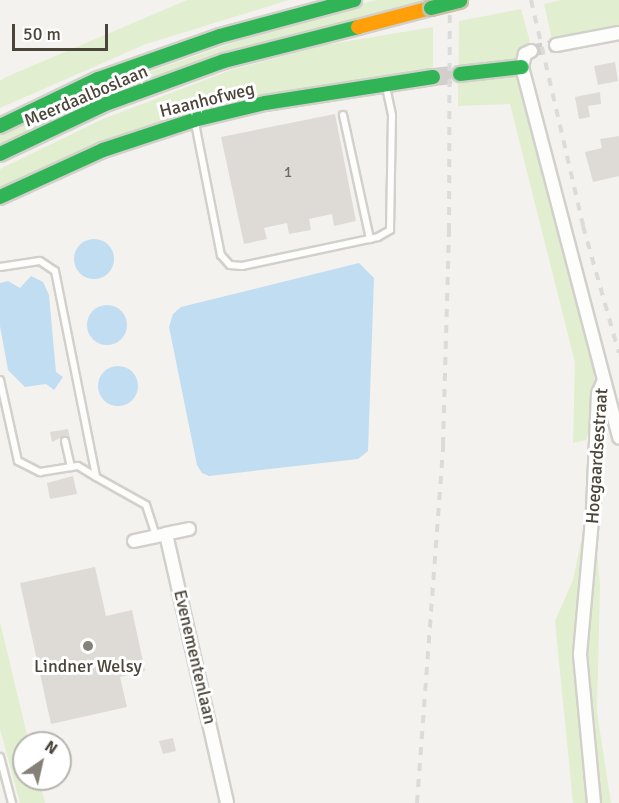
<!DOCTYPE html>
<style>
body{margin:0}
#map{position:relative;width:619px;height:803px;overflow:hidden;background:#f4f2ee;font-family:Signika,sans-serif}
div>[style]{position:absolute}
.green>*{inset:0;background:#e1eecf}
.water>*{inset:0;background:#c0ddf1}
.round{border-radius:50%}
.building>*{inset:0;background:#dedbd6}
.street-tunnel>*{height:12px;margin-top:-6px;transform-origin:0;background:repeating-linear-gradient(90deg,#d2cfca 0 12px,transparent 0 18px)}
.secondary-tunnel>*{height:18px;margin-top:-9px;transform-origin:0;background:repeating-linear-gradient(90deg,#d2cfca 0 18px,transparent 0 27px)}
.roads{filter:drop-shadow(2px 0 #d2d0cb) drop-shadow(-2px 0 #d2d0cb) drop-shadow(0 2px #d2d0cb) drop-shadow(0 -2px #d2d0cb)}
.lane>*{height:6px;margin:-3px;padding:0 3px;transform-origin:3px;border-radius:3px;background:#fdfdfc}
.street>*{height:12px;margin:-6px;padding:0 6px;transform-origin:6px;border-radius:6px;background:#fdfdfc}
.fast>*{height:14px;margin:-7px;padding:0 7px;transform-origin:7px;border-radius:7px;background:#30b455}
.slow>*{height:14px;margin:-7px;padding:0 7px;transform-origin:7px;border-radius:7px;background:#ff9f0a}
.rail>*{height:4px;margin-top:-2px;transform-origin:0;background:repeating-linear-gradient(90deg,#dbdbda 0 8px,transparent 0 16px)}
.bridges{filter:drop-shadow(2px 0 #ccbfa9) drop-shadow(-2px 0 #ccbfa9) drop-shadow(0 2px #ccbfa9) drop-shadow(0 -2px #ccbfa9)}
.fast-bridge>*{height:14px;margin:-7px;padding:0 7px;transform-origin:7px;border-radius:7px;background:#30b455}
.dots>*{width:16px;height:16px;translate:-50% -50%;box-sizing:border-box;border:3px solid #fff;border-radius:50%}
span{translate:-50% -50%;white-space:nowrap;text-align:center;line-height:1.15;-webkit-text-stroke:6px #fff;paint-order:stroke}
.number-label{font-size:15px;color:#706a61}
.number-label span{-webkit-text-stroke-width:0}
.street-label{font-size:18px;color:#4b4439}
.poi-label{font-size:18px;color:#4b4439}
.north{position:absolute;left:12px;top:731px;width:60px;height:60px;box-sizing:border-box;background:#fff;border:2px solid #b7b4b0;border-radius:50%;rotate:34deg;font-size:16px;font-weight:700;line-height:24px;text-align:center;color:#4b4439}
.north::after{content:'';display:block;margin:auto;width:21px;height:27px;background:#868178;clip-path:polygon(50% 0,100% 100%,50% 72%,0 100%)}
.scale{position:absolute;left:12px;top:24px;width:96px;height:27px;box-sizing:border-box;border:3px solid #4b4439;border-top:0;padding-left:8px;font-size:18px;line-height:21px;white-space:nowrap;color:#4b4439;-webkit-text-stroke:4px #fff;paint-order:stroke}
</style>
<div id="map">
<div class="green">
<i style="clip-path:polygon(187px 0,289px 0,146px 44px,0 108px,0 81px,6px 77px)"></i>
<i style="clip-path:polygon(377px 0,432px 0,0 146px,0 133px,66px 101px,307px 17px)"></i>
<i style="clip-path:polygon(561px 0,619px 0,619px 25px,552px 39px,544px 4px)"></i>
<i style="clip-path:polygon(521px 9px,530px 42px,515px 62px,590px 337px,594px 367px,595px 410px,586px 440px,573px 443px,575px 363px,510px 104px,458px 106px,459px 21px)"></i>
<i style="clip-path:polygon(433px 27px,433px 70px,273px 96px,0 193px,0 169px,103px 119px,231px 70px,325px 45px)"></i>
<i style="clip-path:polygon(595px 473px,593px 509px,600px 585px,597px 712px,611px 803px,573px 803px,555px 621px,573px 580px)"></i>
<i style="clip-path:polygon(0 622px,29px 743px,24px 743px,24px 779px,39px 779px,45px 803px,20px 803px,0 729px)"></i>
</div>
<div class="water">
<i class="round" style="left:74px;top:239px;width:40px;height:40px"></i>
<i style="clip-path:polygon(359px 263px,374px 278px,368px 451px,358px 459px,209px 476px,202px 473px,197px 465px,169px 327px,173px 314px,181px 307px)"></i>
<i style="clip-path:polygon(31px 276px,43px 282px,49px 295px,56px 372px,63px 377px,54px 390px,46px 384px,25px 387px,8px 370px,0 326px,0 283px,8px 281px,20px 288px)"></i>
<i class="round" style="left:87px;top:305px;width:40px;height:40px"></i>
<i class="round" style="left:98px;top:366px;width:40px;height:40px"></i>
</div>
<div class="building">
<i style="clip-path:polygon(615px 62px,618px 81px,598px 85px,594px 66px)"></i>
<i style="clip-path:polygon(600px 92px,601px 104px,588px 106px,590px 117px,579px 119px,575px 97px)"></i>
<i style="clip-path:polygon(335px 114px,356px 221px,334px 226px,332px 214px,309px 219px,311px 230px,289px 234px,287px 223px,264px 228px,267px 239px,244px 244px,221px 137px)"></i>
<i style="clip-path:polygon(619px 136px,619px 176px,593px 182px,585px 152px,602px 148px,600px 139px)"></i>
<i style="clip-path:polygon(68px 429px,70px 438px,64px 436px,52px 442px,50px 432px)"></i>
<i style="clip-path:polygon(73px 476px,77px 494px,50px 499px,47px 483px)"></i>
<i style="clip-path:polygon(95px 567px,106px 616px,132px 610px,145px 671px,120px 677px,127px 707px,51px 724px,20px 583px)"></i>
<i style="clip-path:polygon(173px 738px,176px 751px,163px 754px,159px 741px)"></i>
</div>
<div class="street-tunnel">
<i style="left:531px;top:51px;width:26px;rotate:-13deg"></i>
</div>
<div class="secondary-tunnel">
<i style="left:433px;top:77px;width:27px;rotate:-6deg"></i>
</div>
<div class="roads">
<div class="lane">
<i style="left:343px;top:115px;width:127px;rotate:77.7deg"></i>
<i style="left:195px;top:123px;width:135px;rotate:78.9deg"></i>
<i style="left:221px;top:255px;width:13px;rotate:48deg"></i>
<i style="left:230px;top:265px;width:12px;rotate:5deg"></i>
<i style="left:242px;top:266px;width:139px;rotate:-12deg"></i>
<i style="left:378px;top:237px;width:14px;rotate:-30deg"></i>
<i style="left:390px;top:230px;width:115px;rotate:-89deg"></i>
<i style="left:392px;top:115px;width:29px;rotate:-102deg"></i>
<i style="left:0;top:267px;width:40px;rotate:-8.5deg"></i>
<i style="left:40px;top:261px;width:18px;rotate:34deg"></i>
<i style="left:55px;top:271px;width:210px;rotate:78.7deg"></i>
<i style="left:96px;top:477px;width:57px;rotate:29.2deg"></i>
<i style="left:146px;top:505px;width:33px;rotate:72deg"></i>
<i style="left:0;top:380px;width:83px;rotate:77.5deg"></i>
<i style="left:18px;top:461px;width:25px;rotate:27deg"></i>
<i style="left:40px;top:472px;width:38px;rotate:-9deg"></i>
<i style="left:78px;top:466px;width:21px;rotate:31deg"></i>
<i style="left:65px;top:441px;width:27px;rotate:77deg"></i>
<i style="left:0;top:757px;width:48px;rotate:75.4deg"></i>
</div>
<div class="street">
<i style="left:556px;top:45px;width:64px;rotate:-10.8deg"></i>
<i style="left:531px;top:51px;width:7px;rotate:153deg"></i>
<i style="left:525px;top:54px;width:13px;rotate:103deg"></i>
<i style="left:522px;top:67px;width:383px;rotate:75.3deg"></i>
<i style="left:189px;top:529px;width:24px;rotate:168deg"></i>
<i style="left:166px;top:534px;width:276px;rotate:77.2deg"></i>
<i style="left:134px;top:541px;width:33px;rotate:-12deg"></i>
<i style="left:594px;top:803px;width:150px;rotate:-95.4deg"></i>
<i style="left:580px;top:654px;width:146px;rotate:-84.9deg"></i>
<i style="left:593px;top:509px;width:115px;rotate:-87.5deg"></i>
<i style="left:598px;top:394px;width:13px;rotate:-67deg"></i>
</div>
<div class="fast">
<i style="left:460px;top:74px;width:62px;rotate:-6.4deg"></i>
<i style="left:0;top:126px;width:109px;rotate:-25.6deg"></i>
<i style="left:98px;top:79px;width:129px;rotate:-19.4deg"></i>
<i style="left:220px;top:36px;width:139px;rotate:-15deg"></i>
<i style="left:0;top:154px;width:114px;rotate:-25.4deg"></i>
<i style="left:103px;top:105px;width:129px;rotate:-20deg"></i>
<i style="left:224px;top:61px;width:138px;rotate:-14.2deg"></i>
<i style="left:0;top:197px;width:113px;rotate:-24.5deg"></i>
<i style="left:103px;top:150px;width:96px;rotate:-18.2deg"></i>
<i style="left:194px;top:120px;width:73px;rotate:-13.5deg"></i>
<i style="left:265px;top:103px;width:170px;rotate:-8.8deg"></i>
</div>
<div class="slow">
<i style="left:358px;top:27px;width:75px;rotate:-14.6deg"></i>
</div>
</div>
<div class="rail">
<i style="left:531px;top:0;width:232px;rotate:77deg"></i>
<i style="left:583px;top:226px;width:132px;rotate:74.2deg"></i>
<i style="left:417px;top:803px;width:359px;rotate:-85.8deg"></i>
<i style="left:443px;top:445px;width:214px;rotate:-88.4deg"></i>
<i style="left:449px;top:231px;width:231px;rotate:-89.8deg"></i>
</div>
<div class="bridges">
<div class="fast-bridge">
<i style="left:431px;top:8px;width:30px;rotate:-14deg"></i>
</div>
</div>
<div class="dots">
<i style="left:88px;top:646px;background:#868178"></i>
</div>
<div class="number-label">
<span style="left:288px;top:173px">1</span>
</div>
<div class="street-label">
<span style="left:86px;top:96px;rotate:-23deg">Meerdaalboslaan</span>
<span style="left:207px;top:100px;rotate:-14deg">Haanhofweg</span>
<span style="left:597px;top:456px;rotate:-86deg">Hoegaardsestraat</span>
<span style="left:195px;top:657px;rotate:77deg">Evenementenlaan</span>
</div>
<div class="poi-label">
<span style="left:88px;top:666px">Lindner Welsy</span>
</div>
<div class="north">N</div>
<div class="scale">50 m</div>
</div>
